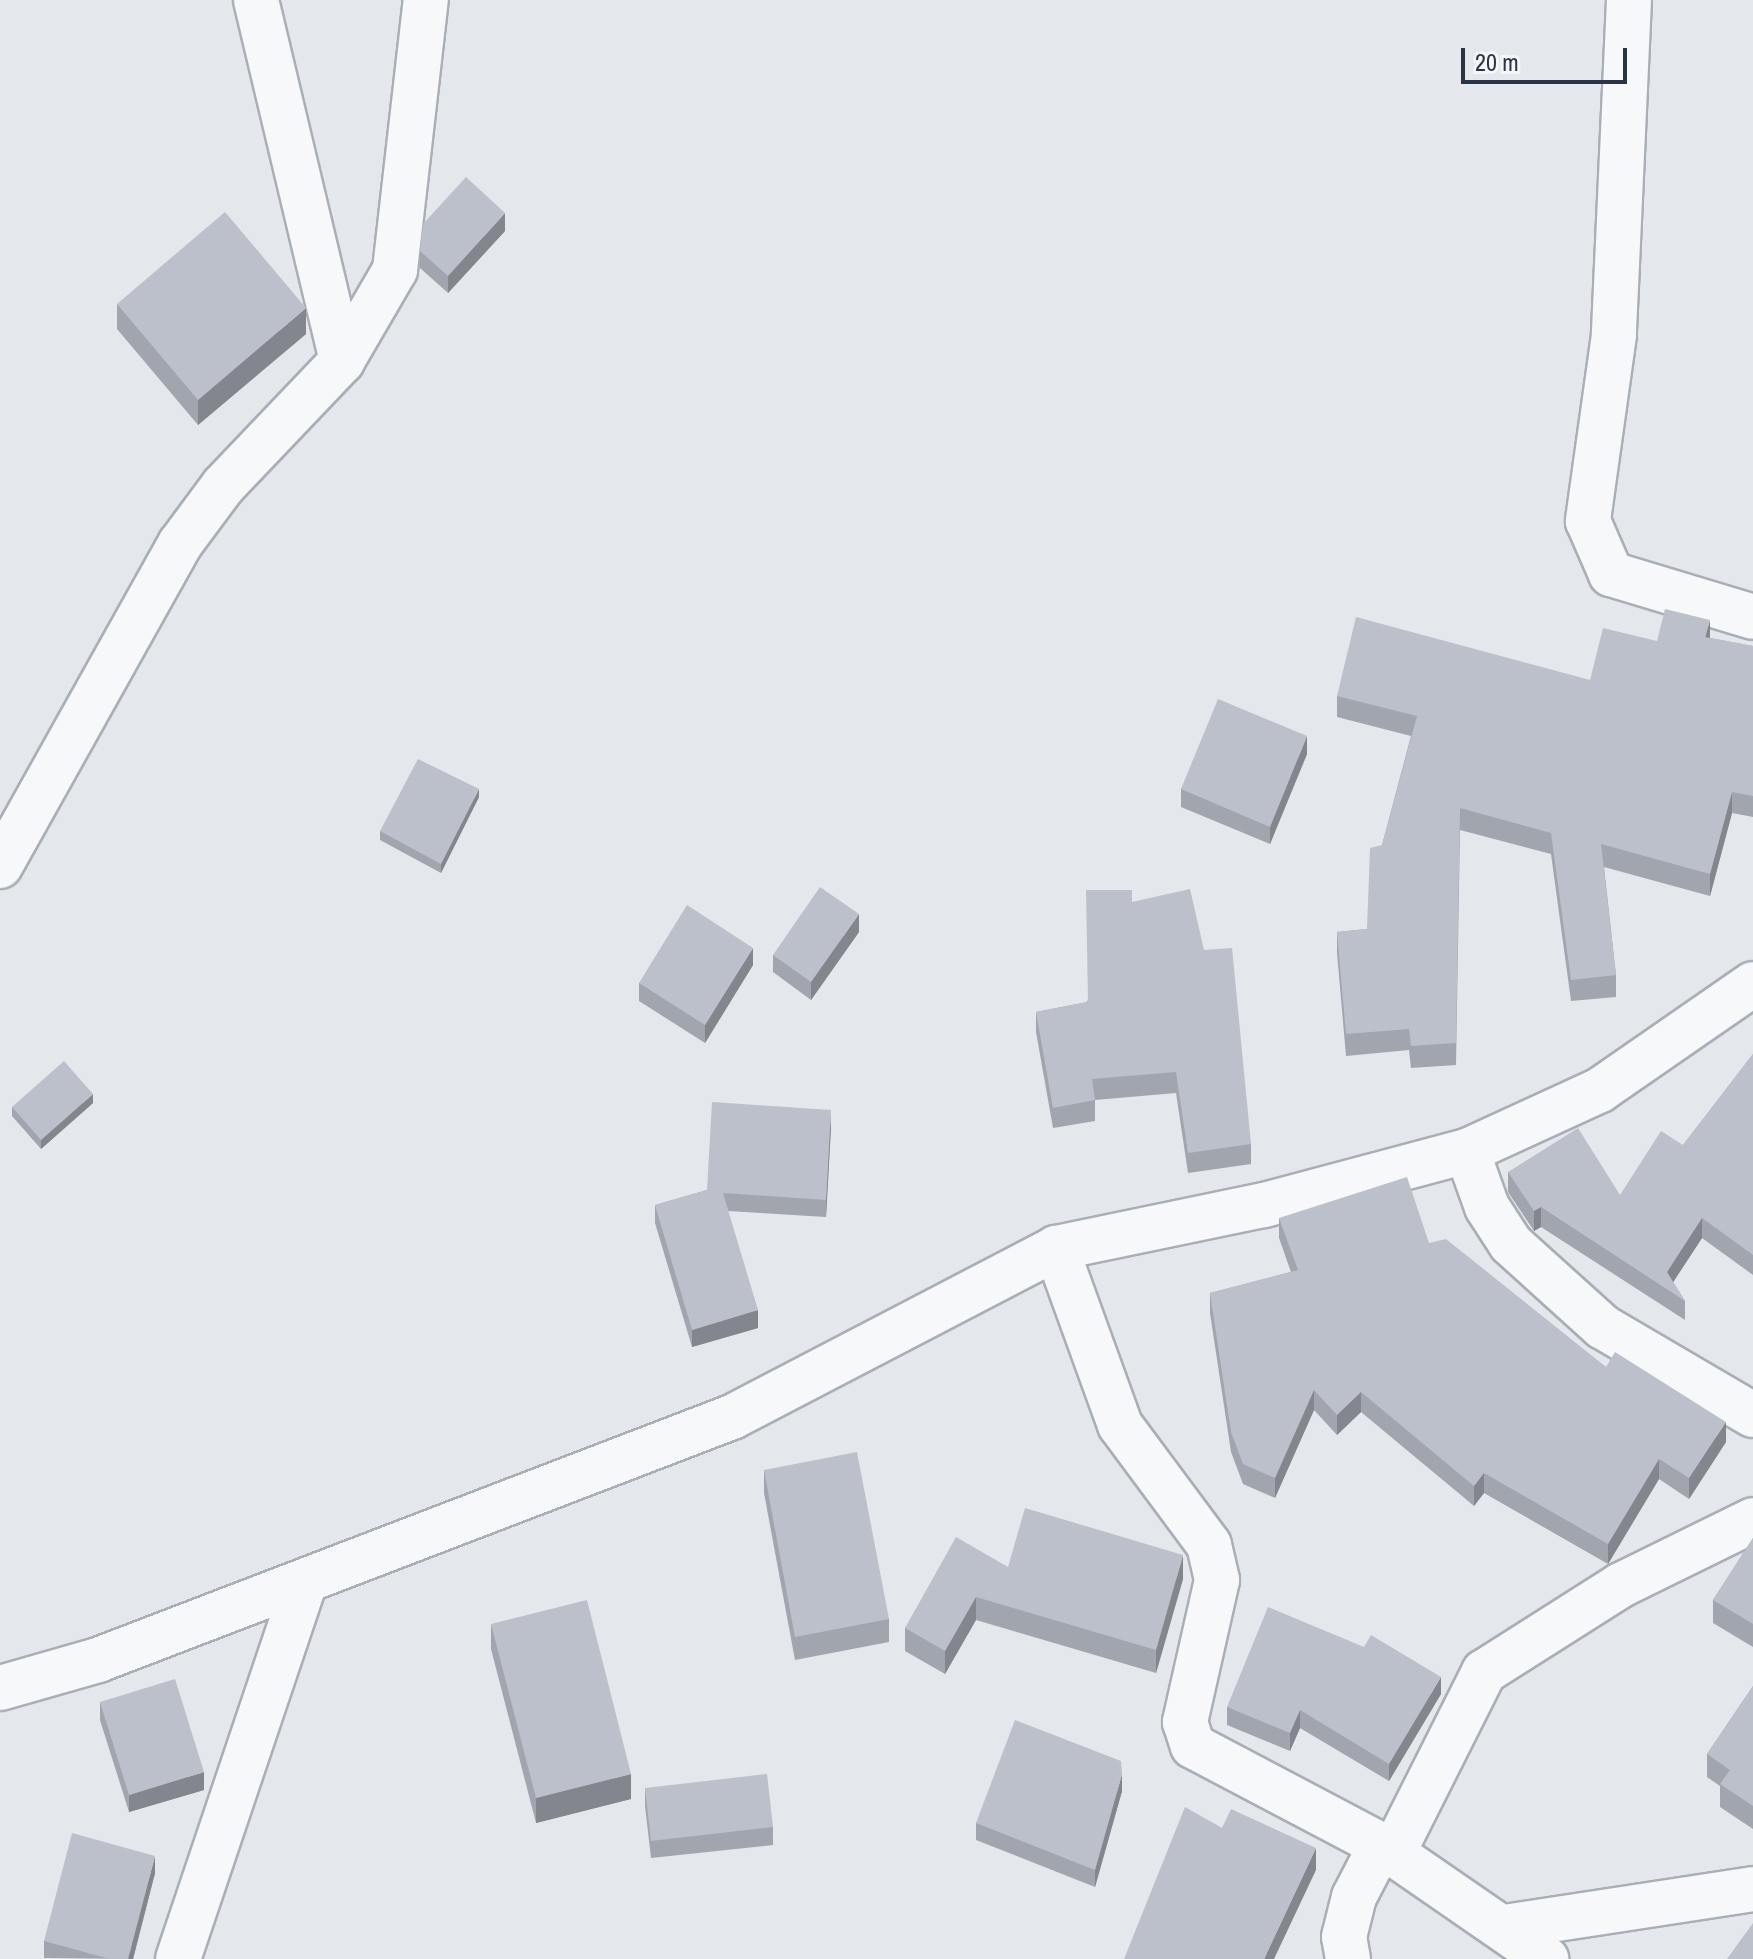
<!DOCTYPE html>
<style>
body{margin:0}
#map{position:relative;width:1753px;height:1959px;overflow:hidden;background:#e4e7ec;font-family:"Archivo Narrow",sans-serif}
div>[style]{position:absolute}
.roads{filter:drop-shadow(2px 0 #a9aeb7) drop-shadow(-2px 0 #a9aeb7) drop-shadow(0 2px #a9aeb7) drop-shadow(0 -2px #a9aeb7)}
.minor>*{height:44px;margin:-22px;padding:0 22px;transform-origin:22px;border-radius:22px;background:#f7f8fa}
.wall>*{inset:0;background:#a1a5ae}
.shaded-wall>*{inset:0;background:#83868d}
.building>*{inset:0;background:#bbc0ca}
span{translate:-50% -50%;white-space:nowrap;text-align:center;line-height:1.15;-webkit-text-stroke:8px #f4f6f9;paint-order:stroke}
.scale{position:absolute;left:1461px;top:48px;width:166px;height:36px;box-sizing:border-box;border:4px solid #2b3445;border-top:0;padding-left:10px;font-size:24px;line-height:28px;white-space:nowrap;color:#2b3445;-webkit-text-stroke:6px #f4f6f9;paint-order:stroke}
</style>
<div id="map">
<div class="roads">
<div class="minor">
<i style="left:1629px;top:0;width:335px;rotate:92.6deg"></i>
<i style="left:1614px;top:335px;width:188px;rotate:98deg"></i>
<i style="left:1588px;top:521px;width:58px;rotate:66.5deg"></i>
<i style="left:1611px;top:574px;width:148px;rotate:16.8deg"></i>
<i style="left:342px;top:361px;width:105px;rotate:-59.8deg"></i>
<i style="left:395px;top:270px;width:272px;rotate:-83.5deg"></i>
<i style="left:0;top:866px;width:369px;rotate:-60.8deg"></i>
<i style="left:180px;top:544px;width:72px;rotate:-53.4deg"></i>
<i style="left:223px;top:486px;width:173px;rotate:-46.4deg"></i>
<i style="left:342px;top:361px;width:371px;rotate:-103.4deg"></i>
<i style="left:1467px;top:1151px;width:59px;rotate:70.3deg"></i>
<i style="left:1487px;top:1207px;width:44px;rotate:57deg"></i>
<i style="left:1511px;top:1244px;width:124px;rotate:42.1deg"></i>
<i style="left:1603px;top:1327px;width:174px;rotate:30.4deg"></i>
<i style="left:1056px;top:1248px;width:188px;rotate:70.1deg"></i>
<i style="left:1120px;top:1425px;width:149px;rotate:53.4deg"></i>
<i style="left:1209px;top:1545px;width:36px;rotate:77deg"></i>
<i style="left:1217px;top:1580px;width:146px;rotate:102.7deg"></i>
<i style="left:1185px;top:1722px;width:25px;rotate:72deg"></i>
<i style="left:1193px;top:1746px;width:212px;rotate:27.8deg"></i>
<i style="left:1381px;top:1845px;width:201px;rotate:34.6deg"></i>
<i style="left:0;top:1688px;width:102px;rotate:-15.9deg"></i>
<i style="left:98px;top:1660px;width:679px;rotate:-20.97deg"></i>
<i style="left:732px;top:1417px;width:365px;rotate:-27.5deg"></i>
<i style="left:1056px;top:1248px;width:212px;rotate:-11.7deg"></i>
<i style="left:1264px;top:1205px;width:210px;rotate:-14.9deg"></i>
<i style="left:1467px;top:1151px;width:146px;rotate:-24.6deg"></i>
<i style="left:1600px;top:1090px;width:186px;rotate:-34.7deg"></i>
<i style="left:1393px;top:1853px;width:203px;rotate:-63.3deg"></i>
<i style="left:1484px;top:1672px;width:162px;rotate:-32.4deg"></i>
<i style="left:1621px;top:1585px;width:147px;rotate:-26.2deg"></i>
<i style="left:1505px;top:1927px;width:251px;rotate:-8.7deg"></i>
<i style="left:178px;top:1959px;width:398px;rotate:-71.4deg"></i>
<i style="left:1348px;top:1959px;width:22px;rotate:-100deg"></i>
<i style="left:1344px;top:1937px;width:41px;rotate:-76deg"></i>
<i style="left:1354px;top:1897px;width:59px;rotate:-62.6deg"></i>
</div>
</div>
<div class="wall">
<i style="clip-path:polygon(505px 231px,448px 293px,420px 268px,420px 251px)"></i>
<i style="clip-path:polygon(117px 304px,306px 334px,198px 425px,117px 329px)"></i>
<i style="clip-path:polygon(1710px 638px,1753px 646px,1753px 817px,1732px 813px,1710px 896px,1604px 867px,1616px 975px,1616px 997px,1571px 1001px,1551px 854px,1460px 830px,1456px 1065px,1411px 1068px,1409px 1050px,1346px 1056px,1337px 953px,1337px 932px,1367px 929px,1382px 845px,1411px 736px,1337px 717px,1337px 696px,1590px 680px,1657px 641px)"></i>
<i style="clip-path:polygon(1307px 754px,1270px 844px,1181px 807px,1181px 789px)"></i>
<i style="clip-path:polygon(479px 797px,441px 873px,380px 840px,380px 831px)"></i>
<i style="clip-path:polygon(1132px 902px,1204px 950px,1251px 1144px,1251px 1164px,1188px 1173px,1176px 1093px,1095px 1100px,1095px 1121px,1053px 1128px,1036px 1032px,1036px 1012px,1087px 1002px)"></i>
<i style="clip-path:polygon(859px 932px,811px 1000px,773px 972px,773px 955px)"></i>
<i style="clip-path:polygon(753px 965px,705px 1043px,639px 1001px,639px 983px)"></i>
<i style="clip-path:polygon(1753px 1054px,1753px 1275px,1702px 1238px,1673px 1282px,1685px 1301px,1685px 1320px,1541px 1227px,1534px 1231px,1508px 1192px,1508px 1172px,1620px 1195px,1683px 1145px)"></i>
<i style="clip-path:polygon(93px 1103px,41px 1149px,12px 1116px,12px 1107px)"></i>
<i style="clip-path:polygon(831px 1127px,826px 1217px,728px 1211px,758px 1328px,692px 1347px,655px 1223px,655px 1205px,707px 1190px)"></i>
<i style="clip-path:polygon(1279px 1218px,1429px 1243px,1606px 1367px,1726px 1442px,1689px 1499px,1659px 1479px,1608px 1564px,1484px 1493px,1474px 1506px,1361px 1412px,1337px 1435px,1314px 1410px,1275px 1498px,1243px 1484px,1231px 1452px,1210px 1313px,1210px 1293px,1291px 1272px,1279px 1238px)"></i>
<i style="clip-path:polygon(764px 1470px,889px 1619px,889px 1642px,795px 1660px,764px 1493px)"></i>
<i style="clip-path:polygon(1753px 1538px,1753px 1647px,1713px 1623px,1713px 1600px)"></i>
<i style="clip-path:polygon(1008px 1567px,1183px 1579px,1156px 1673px,976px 1620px,945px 1674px,905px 1651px,905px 1628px)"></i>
<i style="clip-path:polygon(491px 1624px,631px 1799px,536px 1823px,491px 1649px)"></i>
<i style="clip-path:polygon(1753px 1686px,1753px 1829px,1720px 1807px,1720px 1786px,1707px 1777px,1707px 1754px)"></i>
<i style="clip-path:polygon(1441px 1694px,1389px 1781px,1300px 1728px,1290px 1751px,1227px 1725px,1227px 1707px)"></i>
<i style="clip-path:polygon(100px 1702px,204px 1790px,129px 1812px,100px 1720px)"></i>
<i style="clip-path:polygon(645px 1788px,773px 1827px,773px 1845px,651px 1858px,645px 1806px)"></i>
<i style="clip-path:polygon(1122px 1791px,1095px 1887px,976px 1840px,976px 1823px)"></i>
<i style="clip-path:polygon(155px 1873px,133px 1959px,44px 1958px,44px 1941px)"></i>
</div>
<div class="shaded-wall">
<i style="clip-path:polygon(505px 213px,505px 231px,448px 293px,448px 276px)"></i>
<i style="clip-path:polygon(306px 308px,306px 334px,198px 425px,198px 400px)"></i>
<i style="clip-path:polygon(1710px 620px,1710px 642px,1705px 637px)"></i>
<i style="clip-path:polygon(1307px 736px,1307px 754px,1270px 844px,1270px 827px)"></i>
<i style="clip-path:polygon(479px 789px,479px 797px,441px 873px,441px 864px)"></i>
<i style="clip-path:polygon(1732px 792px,1732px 813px,1710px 896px,1710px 874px)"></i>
<i style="clip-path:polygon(859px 914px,859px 932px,811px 1000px,811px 982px)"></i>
<i style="clip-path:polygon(753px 948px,753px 965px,705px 1043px,705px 1025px)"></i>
<i style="clip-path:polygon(93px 1094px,93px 1103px,41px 1149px,41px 1140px)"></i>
<i style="clip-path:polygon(831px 1110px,831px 1127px,826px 1217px,826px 1200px)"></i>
<i style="clip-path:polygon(1541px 1207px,1541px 1227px,1534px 1231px,1534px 1211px)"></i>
<i style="clip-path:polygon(1702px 1218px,1702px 1238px,1668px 1290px,1667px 1272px)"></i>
<i style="clip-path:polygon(758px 1310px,758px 1328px,692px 1347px,692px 1330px)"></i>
<i style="clip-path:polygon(1314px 1390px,1314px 1410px,1275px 1498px,1275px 1478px)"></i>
<i style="clip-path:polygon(1361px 1392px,1361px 1412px,1337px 1435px,1337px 1415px)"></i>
<i style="clip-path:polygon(1726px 1422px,1726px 1442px,1689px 1499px,1689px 1478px)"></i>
<i style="clip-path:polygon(1659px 1459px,1659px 1479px,1608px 1564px,1608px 1544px)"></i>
<i style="clip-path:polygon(1484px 1473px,1484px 1493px,1474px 1506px,1474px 1486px)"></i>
<i style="clip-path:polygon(1183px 1555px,1183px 1579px,1156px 1673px,1156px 1650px)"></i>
<i style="clip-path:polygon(976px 1597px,976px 1620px,945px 1674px,945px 1651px)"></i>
<i style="clip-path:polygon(1441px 1677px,1441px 1694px,1389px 1781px,1389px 1764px)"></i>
<i style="clip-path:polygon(1300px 1710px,1300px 1728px,1290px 1751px,1290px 1733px)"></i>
<i style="clip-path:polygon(204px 1772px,204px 1790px,129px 1812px,129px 1795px)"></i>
<i style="clip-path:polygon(631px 1774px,631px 1799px,536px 1823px,536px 1798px)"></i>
<i style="clip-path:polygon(1122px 1774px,1122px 1791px,1095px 1887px,1095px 1870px)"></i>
<i style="clip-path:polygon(1316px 1848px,1316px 1870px,1274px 1959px,1264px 1959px)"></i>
<i style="clip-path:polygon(155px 1856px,155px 1873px,133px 1959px,128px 1959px)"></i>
</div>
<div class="building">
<i style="clip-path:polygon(466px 177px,505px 213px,448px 276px,420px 251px,423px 224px)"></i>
<i style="clip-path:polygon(225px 212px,306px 308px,198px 400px,117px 304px)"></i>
<i style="clip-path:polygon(1665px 609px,1710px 620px,1705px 637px,1753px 646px,1753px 796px,1732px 792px,1710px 874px,1601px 844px,1616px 975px,1571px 980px,1551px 833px,1460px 808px,1456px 1043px,1411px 1046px,1409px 1029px,1346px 1034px,1337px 932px,1367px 929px,1370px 848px,1382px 845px,1417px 716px,1337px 696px,1356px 617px,1590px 680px,1603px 628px,1657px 641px)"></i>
<i style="clip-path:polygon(1218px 699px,1307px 736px,1270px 827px,1181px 789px)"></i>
<i style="clip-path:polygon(418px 759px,479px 789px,441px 864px,380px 831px)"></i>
<i style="clip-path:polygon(820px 887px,859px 914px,811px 982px,773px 955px)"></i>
<i style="clip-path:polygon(1190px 889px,1204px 950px,1232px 948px,1251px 1144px,1188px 1153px,1176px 1072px,1092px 1079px,1095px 1100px,1053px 1108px,1036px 1012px,1088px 1002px,1086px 890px,1132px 890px,1132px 902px)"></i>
<i style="clip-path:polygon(687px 905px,753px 948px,705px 1025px,639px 983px)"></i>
<i style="clip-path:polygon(1753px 1054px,1753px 1255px,1702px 1218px,1667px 1272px,1685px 1301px,1541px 1207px,1534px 1211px,1508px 1172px,1578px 1128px,1620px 1195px,1661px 1131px,1683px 1145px)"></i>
<i style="clip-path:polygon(64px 1061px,93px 1094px,41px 1140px,12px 1107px)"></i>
<i style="clip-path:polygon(712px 1102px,831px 1110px,826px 1200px,723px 1193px,758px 1310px,692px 1330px,655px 1205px,707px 1190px)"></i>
<i style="clip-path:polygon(1407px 1177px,1429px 1243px,1446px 1239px,1606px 1367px,1615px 1352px,1726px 1422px,1689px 1478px,1659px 1459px,1608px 1544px,1484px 1473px,1474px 1486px,1361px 1392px,1337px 1415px,1314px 1390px,1275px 1478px,1243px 1464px,1231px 1432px,1210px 1293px,1298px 1270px,1279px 1218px)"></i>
<i style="clip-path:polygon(857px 1452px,889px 1619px,795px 1637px,764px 1470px)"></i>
<i style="clip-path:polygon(1025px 1508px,1183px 1555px,1156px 1650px,976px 1597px,945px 1651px,905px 1628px,956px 1537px,1008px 1567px)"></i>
<i style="clip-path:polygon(1753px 1538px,1753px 1624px,1713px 1600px)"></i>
<i style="clip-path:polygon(587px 1600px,631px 1774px,536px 1798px,491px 1624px)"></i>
<i style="clip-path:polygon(1268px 1607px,1364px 1647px,1371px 1635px,1441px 1677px,1389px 1764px,1300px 1710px,1290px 1733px,1227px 1707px)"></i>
<i style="clip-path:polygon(175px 1679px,204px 1772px,129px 1795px,100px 1702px)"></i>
<i style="clip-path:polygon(1753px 1686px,1753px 1806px,1720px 1784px,1730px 1770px,1707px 1754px)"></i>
<i style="clip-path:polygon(1015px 1720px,1121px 1761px,1122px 1774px,1095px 1870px,976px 1823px)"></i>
<i style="clip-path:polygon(767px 1774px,773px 1827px,651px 1841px,645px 1788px)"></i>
<i style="clip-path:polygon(1185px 1807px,1222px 1828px,1231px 1809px,1316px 1848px,1264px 1959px,1124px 1959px)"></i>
<i style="clip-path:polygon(72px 1833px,155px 1856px,128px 1959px,110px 1959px,44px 1941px)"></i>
<i style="clip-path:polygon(1753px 1923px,1753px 1959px,1727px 1959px)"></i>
</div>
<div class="scale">20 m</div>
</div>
